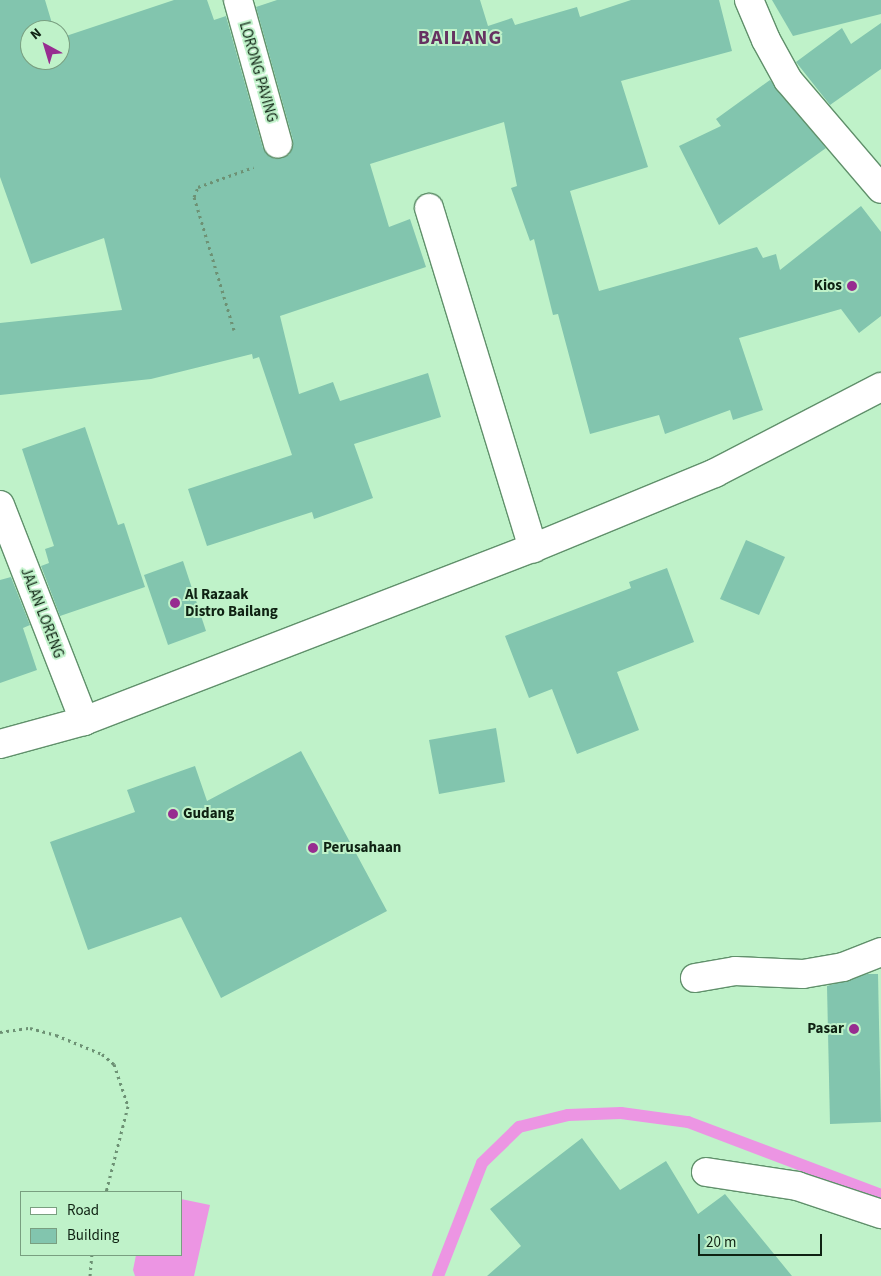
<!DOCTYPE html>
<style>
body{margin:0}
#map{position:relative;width:881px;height:1276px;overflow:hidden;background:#bff2c9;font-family:"Source Sans 3",sans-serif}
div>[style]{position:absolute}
.water>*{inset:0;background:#ec95e3}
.stream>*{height:12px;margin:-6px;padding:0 6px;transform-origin:6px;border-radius:6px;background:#ec95e3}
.building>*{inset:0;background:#82c5ae}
.path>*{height:3px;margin-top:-1.5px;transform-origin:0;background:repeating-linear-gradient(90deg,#6d9174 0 2.5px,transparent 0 6.5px)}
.roads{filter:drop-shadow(1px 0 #60906b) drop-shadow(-1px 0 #60906b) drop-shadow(0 1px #60906b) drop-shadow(0 -1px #60906b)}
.street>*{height:28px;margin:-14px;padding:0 14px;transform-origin:14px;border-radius:14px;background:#fff}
.secondary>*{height:28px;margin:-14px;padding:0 14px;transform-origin:14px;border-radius:14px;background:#fff}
.highway>*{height:28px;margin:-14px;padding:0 14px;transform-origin:14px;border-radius:14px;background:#fff}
.dots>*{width:14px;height:14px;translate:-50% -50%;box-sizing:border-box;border:2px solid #bff2c9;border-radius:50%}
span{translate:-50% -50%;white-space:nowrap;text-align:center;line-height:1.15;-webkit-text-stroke:4px #bff2c9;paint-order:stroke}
.street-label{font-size:15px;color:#0f2213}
.poi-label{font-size:15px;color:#0f2213;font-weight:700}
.right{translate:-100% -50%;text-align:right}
.left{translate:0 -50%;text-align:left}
.district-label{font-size:20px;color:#663261;font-weight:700;letter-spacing:1px}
.legend{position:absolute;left:20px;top:1191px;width:162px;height:65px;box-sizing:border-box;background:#bff2c9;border:1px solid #799f80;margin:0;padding:6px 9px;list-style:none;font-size:15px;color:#0f2213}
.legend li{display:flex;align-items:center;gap:10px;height:25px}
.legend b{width:25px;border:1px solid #799f80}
.north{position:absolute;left:20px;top:20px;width:50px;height:50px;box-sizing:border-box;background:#bff2c9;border:1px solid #799f80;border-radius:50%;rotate:321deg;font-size:14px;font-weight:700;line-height:20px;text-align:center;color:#0f2213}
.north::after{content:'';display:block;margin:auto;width:18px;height:22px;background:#972d90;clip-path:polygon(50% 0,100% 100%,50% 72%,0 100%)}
.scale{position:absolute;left:698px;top:1234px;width:124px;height:22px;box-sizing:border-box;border:2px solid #0f2213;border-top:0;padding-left:6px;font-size:15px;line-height:18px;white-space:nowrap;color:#0f2213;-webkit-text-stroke:4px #bff2c9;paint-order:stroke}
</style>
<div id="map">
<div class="water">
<i style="clip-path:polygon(181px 1199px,210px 1205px,194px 1276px,135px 1276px,133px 1270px,136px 1255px,181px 1255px)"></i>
</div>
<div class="stream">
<i style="left:438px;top:1276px;width:121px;rotate:-68.7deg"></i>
<i style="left:482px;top:1163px;width:52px;rotate:-44.2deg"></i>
<i style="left:519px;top:1127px;width:50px;rotate:-13.8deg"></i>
<i style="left:568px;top:1115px;width:53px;rotate:-2.2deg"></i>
<i style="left:621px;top:1113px;width:68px;rotate:7.7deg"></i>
<i style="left:688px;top:1122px;width:206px;rotate:20.7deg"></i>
</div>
<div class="building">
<i style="clip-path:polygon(0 0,45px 0,54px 30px,30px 30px,30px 60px,60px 60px,60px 38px,174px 0,207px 0,214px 20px,226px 16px,263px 148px,275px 159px,289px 155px,293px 140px,256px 7px,277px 0,480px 0,488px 26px,512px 18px,515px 25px,577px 7px,580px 17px,631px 0,719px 0,732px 51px,621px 81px,648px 167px,570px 191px,599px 291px,757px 247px,763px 258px,776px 254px,780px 270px,861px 206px,881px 232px,881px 316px,859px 333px,841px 309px,739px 338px,763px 410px,733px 420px,730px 410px,665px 434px,659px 415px,590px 434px,558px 314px,553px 315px,534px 239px,530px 241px,511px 188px,517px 186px,504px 122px,370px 164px,389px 227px,410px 219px,426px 267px,280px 316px,299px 394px,333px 382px,340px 401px,428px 373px,441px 417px,354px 444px,373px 498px,314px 519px,312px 512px,207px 546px,188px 489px,292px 455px,259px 357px,253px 359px,252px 354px,151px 379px,0 395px,0 323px,122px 310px,104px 238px,31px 264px,0 177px)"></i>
<i style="clip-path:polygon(772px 0,881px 0,881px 14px,793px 36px)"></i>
<i style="clip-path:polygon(881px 23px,881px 69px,830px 105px,796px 62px,842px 28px,851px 44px)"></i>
<i style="clip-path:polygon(770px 80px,826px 148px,719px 225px,679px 146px,721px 126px,716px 119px)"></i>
<i style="clip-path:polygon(85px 427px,118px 525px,124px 523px,145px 587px,60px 616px,41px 566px,49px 563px,45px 549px,54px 546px,22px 449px)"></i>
<i style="clip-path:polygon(746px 540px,785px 557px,759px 615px,720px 599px)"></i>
<i style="clip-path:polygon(183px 561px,206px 631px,168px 645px,144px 575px)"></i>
<i style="clip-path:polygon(667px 568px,694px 642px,617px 672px,639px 730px,577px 754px,552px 689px,529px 698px,505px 636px,631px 588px,629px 582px)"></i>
<i style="clip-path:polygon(11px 577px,30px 625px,23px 628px,37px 670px,0 683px,0 580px)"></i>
<i style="clip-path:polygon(496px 728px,505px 782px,439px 794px,429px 740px)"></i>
<i style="clip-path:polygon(301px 751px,387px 911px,221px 998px,181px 917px,88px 950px,50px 842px,135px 812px,127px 790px,195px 766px,207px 801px)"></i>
<i style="clip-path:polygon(867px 974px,878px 974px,881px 1122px,830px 1124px,827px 986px)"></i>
<i style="clip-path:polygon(582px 1138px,620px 1190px,666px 1161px,698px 1214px,725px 1194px,792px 1276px,487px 1276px,521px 1246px,490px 1209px)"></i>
</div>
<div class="path">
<i style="left:234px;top:330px;width:139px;rotate:-106.7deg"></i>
<i style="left:194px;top:197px;width:11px;rotate:-68deg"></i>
<i style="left:198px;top:187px;width:59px;rotate:-19.7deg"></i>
<i style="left:0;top:1032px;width:30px;rotate:-8deg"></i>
<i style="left:30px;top:1028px;width:27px;rotate:15deg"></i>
<i style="left:56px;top:1035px;width:50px;rotate:22.4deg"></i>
<i style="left:102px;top:1054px;width:16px;rotate:40deg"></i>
<i style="left:114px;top:1064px;width:44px;rotate:71.6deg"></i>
<i style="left:128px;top:1106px;width:89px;rotate:104.3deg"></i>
<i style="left:90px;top:1276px;width:21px;rotate:-85deg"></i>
</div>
<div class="roads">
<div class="street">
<i style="left:238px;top:0;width:149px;rotate:74.5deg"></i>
<i style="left:749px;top:0;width:43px;rotate:67deg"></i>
<i style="left:766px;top:40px;width:46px;rotate:61.2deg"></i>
<i style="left:788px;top:80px;width:143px;rotate:49.5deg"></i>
<i style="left:429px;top:208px;width:356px;rotate:73deg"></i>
<i style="left:695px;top:978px;width:41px;rotate:-9.9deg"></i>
<i style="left:735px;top:971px;width:68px;rotate:2.5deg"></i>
<i style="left:803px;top:974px;width:41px;rotate:-9.9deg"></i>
<i style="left:843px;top:967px;width:41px;rotate:-21.5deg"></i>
<i style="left:706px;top:1172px;width:92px;rotate:8.7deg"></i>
<i style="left:797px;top:1186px;width:89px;rotate:18.4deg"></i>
</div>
<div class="secondary">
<i style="left:0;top:505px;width:232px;rotate:68.7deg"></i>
</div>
<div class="highway">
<i style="left:0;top:744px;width:87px;rotate:-15.3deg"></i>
<i style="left:84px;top:721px;width:481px;rotate:-21.1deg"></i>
<i style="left:533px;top:548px;width:197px;rotate:-22.4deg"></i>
<i style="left:715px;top:473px;width:187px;rotate:-27.4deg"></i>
</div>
</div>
<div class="dots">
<i style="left:852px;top:286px;background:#972d90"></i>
<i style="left:175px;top:603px;background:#972d90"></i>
<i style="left:173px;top:814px;background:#972d90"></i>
<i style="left:313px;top:848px;background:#972d90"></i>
<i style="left:854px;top:1029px;background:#972d90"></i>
</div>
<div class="street-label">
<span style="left:258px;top:72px;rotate:74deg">LORONG PAVING</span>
<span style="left:42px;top:613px;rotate:69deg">JALAN LORENG</span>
</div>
<div class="poi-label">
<span class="right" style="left:842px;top:286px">Kios</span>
<span class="left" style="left:185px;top:603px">Al Razaak<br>Distro Bailang</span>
<span class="left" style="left:183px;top:814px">Gudang</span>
<span class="left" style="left:323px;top:848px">Perusahaan</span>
<span class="right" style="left:844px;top:1029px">Pasar</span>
</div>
<div class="district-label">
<span style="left:460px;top:38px">BAILANG</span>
</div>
<ul class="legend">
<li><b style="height:6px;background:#fff"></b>Road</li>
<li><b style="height:14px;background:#82c5ae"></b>Building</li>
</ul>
<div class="north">N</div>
<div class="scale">20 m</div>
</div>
